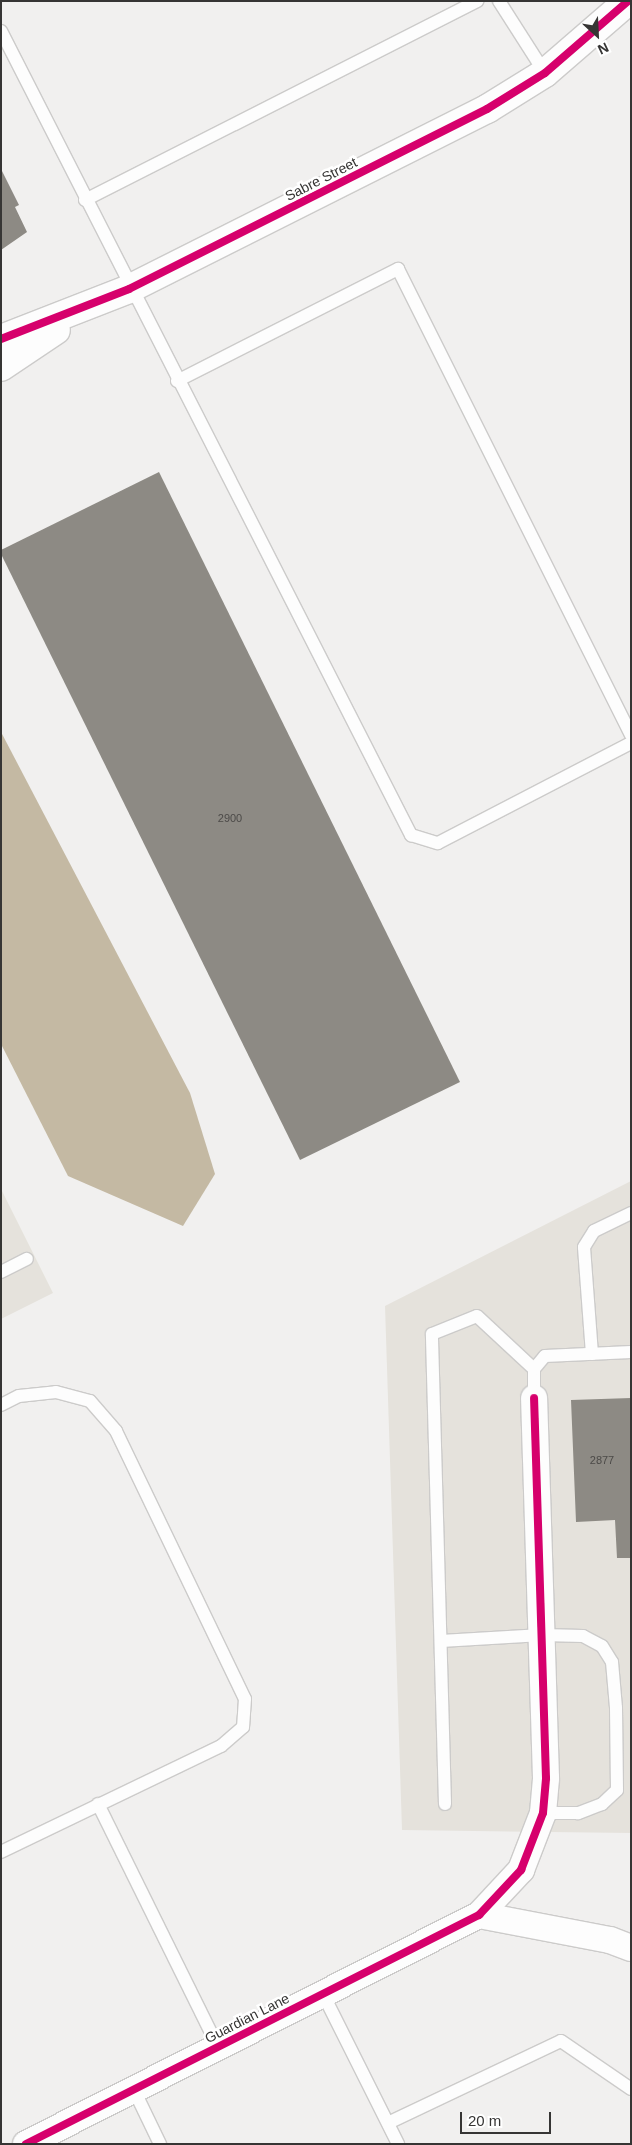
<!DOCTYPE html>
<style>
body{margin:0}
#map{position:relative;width:632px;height:2145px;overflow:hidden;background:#f1f0ef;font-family:Helvetica,sans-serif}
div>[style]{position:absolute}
.built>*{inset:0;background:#e5e2dc}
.water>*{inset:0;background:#c4b9a3}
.building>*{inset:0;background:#8d8a84}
.roads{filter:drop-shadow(1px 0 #cccbca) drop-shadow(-1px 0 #cccbca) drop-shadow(0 1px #cccbca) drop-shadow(0 -1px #cccbca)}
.service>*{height:12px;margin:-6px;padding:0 6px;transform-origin:6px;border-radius:6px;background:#fdfdfd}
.minor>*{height:26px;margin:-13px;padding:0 13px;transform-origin:13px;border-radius:13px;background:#fdfdfd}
.tertiary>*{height:28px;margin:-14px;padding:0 14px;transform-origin:14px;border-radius:14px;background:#fdfdfd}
.cycleway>*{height:8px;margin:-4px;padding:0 4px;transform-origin:4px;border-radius:4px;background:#d6006c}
span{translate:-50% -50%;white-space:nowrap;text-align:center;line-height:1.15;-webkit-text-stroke:5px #fff;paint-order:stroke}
.number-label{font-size:11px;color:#4c4a48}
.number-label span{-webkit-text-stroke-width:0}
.street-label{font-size:14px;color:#363534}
.frame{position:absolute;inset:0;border:2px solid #363534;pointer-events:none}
.north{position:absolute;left:572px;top:10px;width:50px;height:50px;-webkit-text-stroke:4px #fff;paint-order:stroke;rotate:155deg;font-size:14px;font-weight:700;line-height:20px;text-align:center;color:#363534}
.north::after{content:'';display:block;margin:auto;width:18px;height:22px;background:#363534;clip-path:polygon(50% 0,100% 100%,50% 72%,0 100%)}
.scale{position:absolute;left:460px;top:2112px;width:91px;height:22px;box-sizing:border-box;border:2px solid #363534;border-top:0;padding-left:6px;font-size:15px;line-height:18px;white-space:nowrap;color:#363534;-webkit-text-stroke:4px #fff;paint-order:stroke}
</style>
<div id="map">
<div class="built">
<i style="clip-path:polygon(631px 1181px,631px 1833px,402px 1830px,385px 1306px)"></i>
<i style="clip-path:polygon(1px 1189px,53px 1293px,1px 1319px)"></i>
</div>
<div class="water">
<i style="clip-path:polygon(1px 732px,190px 1093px,215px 1174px,183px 1226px,68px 1176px,1px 1044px)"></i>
</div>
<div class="building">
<i style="clip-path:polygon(1px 169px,19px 205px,15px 207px,27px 232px,1px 250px)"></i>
<i style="clip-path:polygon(159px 472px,460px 1082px,300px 1160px,1px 554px,1px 550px)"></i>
<i style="clip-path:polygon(631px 1398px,631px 1558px,617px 1558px,615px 1520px,576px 1522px,571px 1400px)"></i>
</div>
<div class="roads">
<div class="service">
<i style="left:499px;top:1px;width:85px;rotate:57.4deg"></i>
<i style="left:1px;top:31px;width:903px;rotate:62.98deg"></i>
<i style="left:411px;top:835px;width:28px;rotate:17deg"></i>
<i style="left:438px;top:843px;width:217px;rotate:-27.4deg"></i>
<i style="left:85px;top:200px;width:440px;rotate:-26.9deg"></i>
<i style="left:177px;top:381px;width:248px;rotate:-26.9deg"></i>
<i style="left:398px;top:269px;width:521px;rotate:63.43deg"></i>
<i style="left:1px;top:1272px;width:29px;rotate:-27deg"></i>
<i style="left:592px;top:1354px;width:107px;rotate:-94.3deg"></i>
<i style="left:584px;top:1247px;width:19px;rotate:-58deg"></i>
<i style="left:594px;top:1231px;width:41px;rotate:-25.9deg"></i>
<i style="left:534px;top:1398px;width:29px;rotate:-90deg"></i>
<i style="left:534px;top:1369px;width:17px;rotate:-50deg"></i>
<i style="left:545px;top:1356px;width:86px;rotate:-2.7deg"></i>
<i style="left:1px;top:1405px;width:20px;rotate:-27deg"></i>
<i style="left:19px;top:1396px;width:37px;rotate:-6deg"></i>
<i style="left:56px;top:1392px;width:35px;rotate:15deg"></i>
<i style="left:90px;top:1401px;width:40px;rotate:49deg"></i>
<i style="left:116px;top:1431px;width:297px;rotate:64.3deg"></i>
<i style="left:245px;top:1699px;width:28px;rotate:94deg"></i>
<i style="left:243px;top:1727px;width:29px;rotate:139deg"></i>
<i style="left:221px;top:1746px;width:244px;rotate:154.3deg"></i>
<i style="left:441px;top:1641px;width:101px;rotate:-3.4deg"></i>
<i style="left:542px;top:1635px;width:41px;rotate:1.4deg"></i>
<i style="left:583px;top:1636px;width:21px;rotate:28deg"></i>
<i style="left:602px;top:1646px;width:19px;rotate:58deg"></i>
<i style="left:612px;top:1662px;width:46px;rotate:85deg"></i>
<i style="left:616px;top:1708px;width:82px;rotate:89.3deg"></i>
<i style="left:617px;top:1790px;width:21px;rotate:137deg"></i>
<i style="left:602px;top:1804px;width:26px;rotate:159deg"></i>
<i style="left:578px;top:1813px;width:35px;rotate:180deg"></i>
<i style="left:98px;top:1804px;width:271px;rotate:63.7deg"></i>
<i style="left:445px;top:1804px;width:470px;rotate:-91.6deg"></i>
<i style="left:432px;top:1334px;width:48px;rotate:-21.8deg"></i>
<i style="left:477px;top:1316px;width:78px;rotate:42.9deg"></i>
<i style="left:323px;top:1994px;width:168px;rotate:63.4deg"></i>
<i style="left:134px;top:2090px;width:60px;rotate:64.3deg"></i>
<i style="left:388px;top:2123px;width:191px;rotate:-25.4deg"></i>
<i style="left:561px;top:2041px;width:85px;rotate:34.4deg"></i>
</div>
<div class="minor">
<i style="left:479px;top:1915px;width:133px;rotate:10.8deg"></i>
<i style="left:610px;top:1940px;width:22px;rotate:21deg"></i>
<i style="left:26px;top:2144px;width:508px;rotate:-26.82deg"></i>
<i style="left:479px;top:1915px;width:62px;rotate:-47deg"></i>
<i style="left:521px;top:1870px;width:61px;rotate:-68.9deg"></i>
<i style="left:543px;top:1813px;width:35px;rotate:-85deg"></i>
<i style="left:546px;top:1778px;width:380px;rotate:-91.8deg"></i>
</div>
<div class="tertiary">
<i style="left:1px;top:339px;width:137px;rotate:-21.3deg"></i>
<i style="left:129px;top:289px;width:401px;rotate:-26.7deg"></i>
<i style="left:487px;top:109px;width:68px;rotate:-31.8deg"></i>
<i style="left:545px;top:73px;width:110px;rotate:-40.9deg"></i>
<i style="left:1px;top:367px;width:66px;rotate:-33.9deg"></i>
</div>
</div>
<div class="cycleway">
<i style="left:1px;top:339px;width:137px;rotate:-21.3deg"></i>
<i style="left:129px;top:289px;width:401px;rotate:-26.7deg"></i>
<i style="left:487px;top:109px;width:68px;rotate:-31.8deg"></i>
<i style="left:545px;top:73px;width:110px;rotate:-40.9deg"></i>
<i style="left:26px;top:2144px;width:508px;rotate:-26.82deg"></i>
<i style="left:479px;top:1915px;width:62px;rotate:-47deg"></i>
<i style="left:521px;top:1870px;width:61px;rotate:-68.9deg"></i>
<i style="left:543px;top:1813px;width:35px;rotate:-85deg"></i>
<i style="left:546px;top:1778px;width:380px;rotate:-91.8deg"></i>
</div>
<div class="number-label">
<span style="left:230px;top:818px">2900</span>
<span style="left:602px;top:1460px">2877</span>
</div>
<div class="street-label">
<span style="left:321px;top:179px;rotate:-27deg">Sabre Street</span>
<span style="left:247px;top:2018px;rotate:-27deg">Guardian Lane</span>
</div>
<div class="frame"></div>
<div class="north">N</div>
<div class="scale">20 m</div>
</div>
